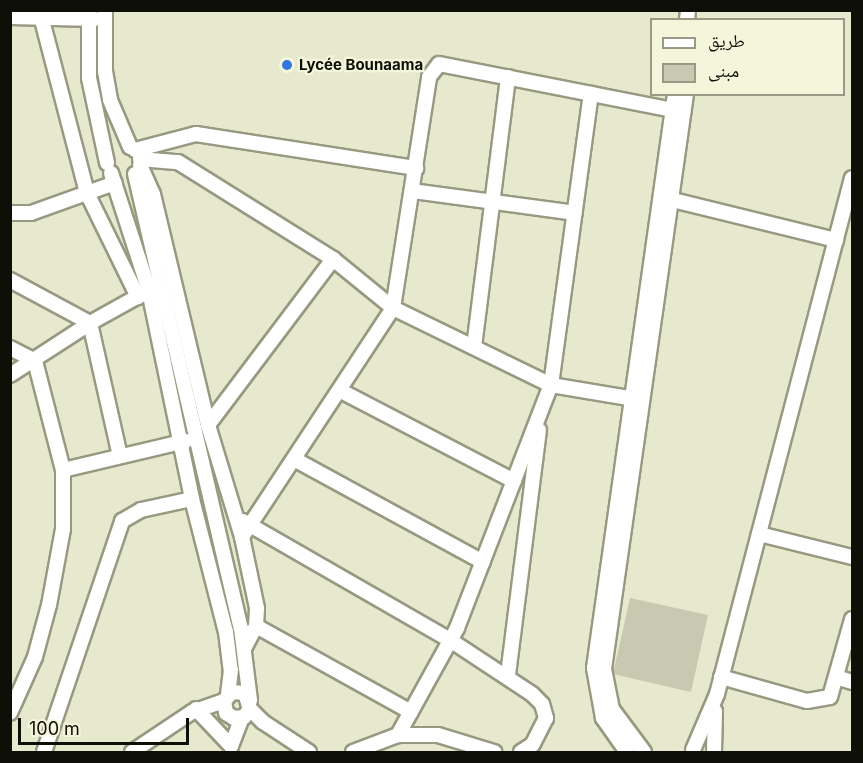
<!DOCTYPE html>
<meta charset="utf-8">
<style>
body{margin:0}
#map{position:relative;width:863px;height:763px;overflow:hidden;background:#e7e9cf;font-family:Inter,"Noto Naskh Arabic",sans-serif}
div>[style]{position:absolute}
.building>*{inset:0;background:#c8c9b0}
.roads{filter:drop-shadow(2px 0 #979981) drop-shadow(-2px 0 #979981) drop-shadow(0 2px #979981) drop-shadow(0 -2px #979981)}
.minor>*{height:14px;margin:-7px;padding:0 7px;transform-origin:7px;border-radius:7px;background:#fff}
.dots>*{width:16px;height:16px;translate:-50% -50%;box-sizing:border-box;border:3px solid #f4f6dc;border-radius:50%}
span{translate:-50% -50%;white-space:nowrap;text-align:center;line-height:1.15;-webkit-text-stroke:4.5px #f4f6dc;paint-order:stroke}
.poi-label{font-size:15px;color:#0e0f06;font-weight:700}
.left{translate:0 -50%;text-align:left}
.frame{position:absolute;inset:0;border:12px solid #0e0f06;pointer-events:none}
.legend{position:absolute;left:650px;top:18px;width:195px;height:78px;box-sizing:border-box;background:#f4f6dc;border:2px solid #989a86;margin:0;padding:8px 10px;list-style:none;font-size:18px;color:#0e0f06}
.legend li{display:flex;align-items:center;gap:12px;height:30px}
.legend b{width:30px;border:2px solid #989a86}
.scale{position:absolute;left:18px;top:718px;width:171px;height:27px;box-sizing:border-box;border:3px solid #0e0f06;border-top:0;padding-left:8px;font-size:18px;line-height:21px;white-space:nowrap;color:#0e0f06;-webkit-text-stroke:4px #f4f6dc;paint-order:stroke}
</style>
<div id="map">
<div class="building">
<i style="clip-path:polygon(630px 598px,708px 615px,691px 692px,613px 674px)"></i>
</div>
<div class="roads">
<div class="minor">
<i style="left:89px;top:10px;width:68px;rotate:90deg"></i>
<i style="left:89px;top:78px;width:87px;rotate:78deg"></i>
<i style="left:105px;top:10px;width:61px;rotate:90deg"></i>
<i style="left:105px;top:71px;width:29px;rotate:80deg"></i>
<i style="left:110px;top:100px;width:51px;rotate:66.9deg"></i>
<i style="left:10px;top:17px;width:85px;rotate:1.3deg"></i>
<i style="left:42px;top:20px;width:179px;rotate:75.4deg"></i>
<i style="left:87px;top:193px;width:116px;rotate:63.9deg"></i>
<i style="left:687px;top:20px;width:10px;rotate:-84deg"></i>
<i style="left:135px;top:150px;width:63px;rotate:-14.7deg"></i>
<i style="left:196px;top:134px;width:223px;rotate:8.8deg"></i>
<i style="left:140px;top:159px;width:38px;rotate:5deg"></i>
<i style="left:178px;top:162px;width:183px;rotate:32deg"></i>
<i style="left:333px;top:259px;width:77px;rotate:39.2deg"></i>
<i style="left:393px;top:308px;width:176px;rotate:26deg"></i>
<i style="left:551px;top:385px;width:91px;rotate:9.5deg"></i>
<i style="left:140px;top:165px;width:32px;rotate:66deg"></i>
<i style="left:153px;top:194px;width:237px;rotate:76.6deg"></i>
<i style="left:208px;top:425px;width:117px;rotate:73.1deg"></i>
<i style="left:242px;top:537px;width:73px;rotate:78.1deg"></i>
<i style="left:257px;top:608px;width:18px;rotate:93deg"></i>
<i style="left:256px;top:626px;width:26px;rotate:118deg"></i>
<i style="left:111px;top:173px;width:124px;rotate:72.1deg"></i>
<i style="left:149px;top:291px;width:212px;rotate:78.3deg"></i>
<i style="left:192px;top:499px;width:137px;rotate:75.7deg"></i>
<i style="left:226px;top:632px;width:38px;rotate:83deg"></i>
<i style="left:231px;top:670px;width:24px;rotate:97deg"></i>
<i style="left:135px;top:174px;width:466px;rotate:76.9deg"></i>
<i style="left:241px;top:628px;width:73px;rotate:82.9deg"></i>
<i style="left:413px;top:191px;width:163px;rotate:7.7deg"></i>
<i style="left:673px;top:200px;width:168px;rotate:13.8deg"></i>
<i style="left:10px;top:213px;width:21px"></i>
<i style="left:31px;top:213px;width:89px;rotate:-19.7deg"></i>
<i style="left:10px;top:280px;width:91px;rotate:28.3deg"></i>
<i style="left:90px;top:323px;width:136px;rotate:77.3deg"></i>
<i style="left:474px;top:347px;width:272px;rotate:-82.8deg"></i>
<i style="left:10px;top:348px;width:28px;rotate:27deg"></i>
<i style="left:35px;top:361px;width:113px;rotate:75.6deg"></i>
<i style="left:63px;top:470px;width:59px;rotate:90deg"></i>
<i style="left:63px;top:529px;width:77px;rotate:100.4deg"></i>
<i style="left:49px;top:605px;width:54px;rotate:105.1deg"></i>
<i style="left:35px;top:657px;width:61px;rotate:114.1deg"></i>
<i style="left:10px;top:375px;width:95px;rotate:-33deg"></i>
<i style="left:90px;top:323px;width:62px;rotate:-29.1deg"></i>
<i style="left:341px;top:391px;width:195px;rotate:27.5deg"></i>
<i style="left:208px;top:425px;width:208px;rotate:-53deg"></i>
<i style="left:294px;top:459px;width:215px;rotate:28.6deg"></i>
<i style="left:63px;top:470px;width:126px;rotate:-13.3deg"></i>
<i style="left:243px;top:521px;width:239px;rotate:29.9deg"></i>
<i style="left:450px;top:640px;width:98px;rotate:33.4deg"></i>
<i style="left:532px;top:694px;width:14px;rotate:45deg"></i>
<i style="left:542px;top:704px;width:15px;rotate:74deg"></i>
<i style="left:546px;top:718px;width:30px;rotate:117deg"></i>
<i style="left:532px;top:745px;width:13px;rotate:148deg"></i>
<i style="left:759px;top:534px;width:96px;rotate:13.9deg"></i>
<i style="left:242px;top:537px;width:274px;rotate:-56.6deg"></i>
<i style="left:393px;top:308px;width:234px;rotate:-81.1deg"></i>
<i style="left:429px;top:77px;width:16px;rotate:-52deg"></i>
<i style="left:439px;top:64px;width:249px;rotate:11.1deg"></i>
<i style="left:256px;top:626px;width:177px;rotate:29deg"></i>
<i style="left:508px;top:675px;width:247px;rotate:-82.8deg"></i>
<i style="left:721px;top:677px;width:89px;rotate:15.6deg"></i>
<i style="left:807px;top:701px;width:23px;rotate:-10deg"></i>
<i style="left:830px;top:697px;width:81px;rotate:-74.2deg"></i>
<i style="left:836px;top:677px;width:17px;rotate:17deg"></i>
<i style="left:196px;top:709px;width:51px;rotate:46.6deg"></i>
<i style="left:250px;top:709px;width:10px;rotate:127deg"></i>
<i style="left:244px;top:717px;width:10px;rotate:174deg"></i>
<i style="left:234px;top:718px;width:9px;rotate:-148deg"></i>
<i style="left:226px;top:713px;width:12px;rotate:-99deg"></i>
<i style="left:224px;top:701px;width:12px;rotate:-48deg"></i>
<i style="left:232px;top:692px;width:13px;rotate:4deg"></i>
<i style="left:245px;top:693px;width:17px;rotate:73deg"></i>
<i style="left:250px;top:709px;width:18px;rotate:45deg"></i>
<i style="left:263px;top:722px;width:55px;rotate:33.1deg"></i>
<i style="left:398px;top:735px;width:40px"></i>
<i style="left:438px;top:735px;width:59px;rotate:16.9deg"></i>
<i style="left:231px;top:746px;width:30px;rotate:-69deg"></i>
<i style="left:693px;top:750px;width:61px;rotate:-66.8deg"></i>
<i style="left:717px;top:694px;width:533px;rotate:-75.34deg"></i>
<i style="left:44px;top:752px;width:244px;rotate:-71.3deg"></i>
<i style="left:122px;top:521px;width:22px;rotate:-30deg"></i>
<i style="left:141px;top:510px;width:52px;rotate:-12.2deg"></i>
<i style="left:132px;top:752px;width:72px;rotate:-33.7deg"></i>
<i style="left:192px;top:712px;width:34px;rotate:-19deg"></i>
<i style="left:353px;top:752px;width:48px;rotate:-20.7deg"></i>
<i style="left:398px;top:735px;width:122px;rotate:-61.1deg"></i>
<i style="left:457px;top:628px;width:261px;rotate:-68.9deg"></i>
<i style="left:551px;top:385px;width:294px;rotate:-82.2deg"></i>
<i style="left:627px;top:752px;width:42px;rotate:-125.2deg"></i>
<i style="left:603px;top:718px;width:51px;rotate:-100.2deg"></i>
<i style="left:594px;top:668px;width:580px;rotate:-81.97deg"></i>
<i style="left:644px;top:752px;width:54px;rotate:-126.7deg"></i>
<i style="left:612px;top:709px;width:41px;rotate:-101.3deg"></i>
<i style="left:604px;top:669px;width:581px;rotate:-81.88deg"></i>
<i style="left:714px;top:752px;width:41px;rotate:-88.6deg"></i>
</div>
</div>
<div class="dots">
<i style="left:287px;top:65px;background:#3475e2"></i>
</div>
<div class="poi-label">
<span class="left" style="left:299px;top:65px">Lycée Bounaama</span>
</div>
<div class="frame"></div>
<ul class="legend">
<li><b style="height:8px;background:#fff"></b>طريق</li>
<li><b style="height:16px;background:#c8c9b0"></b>مبنى</li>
</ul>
<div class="scale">100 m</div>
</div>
